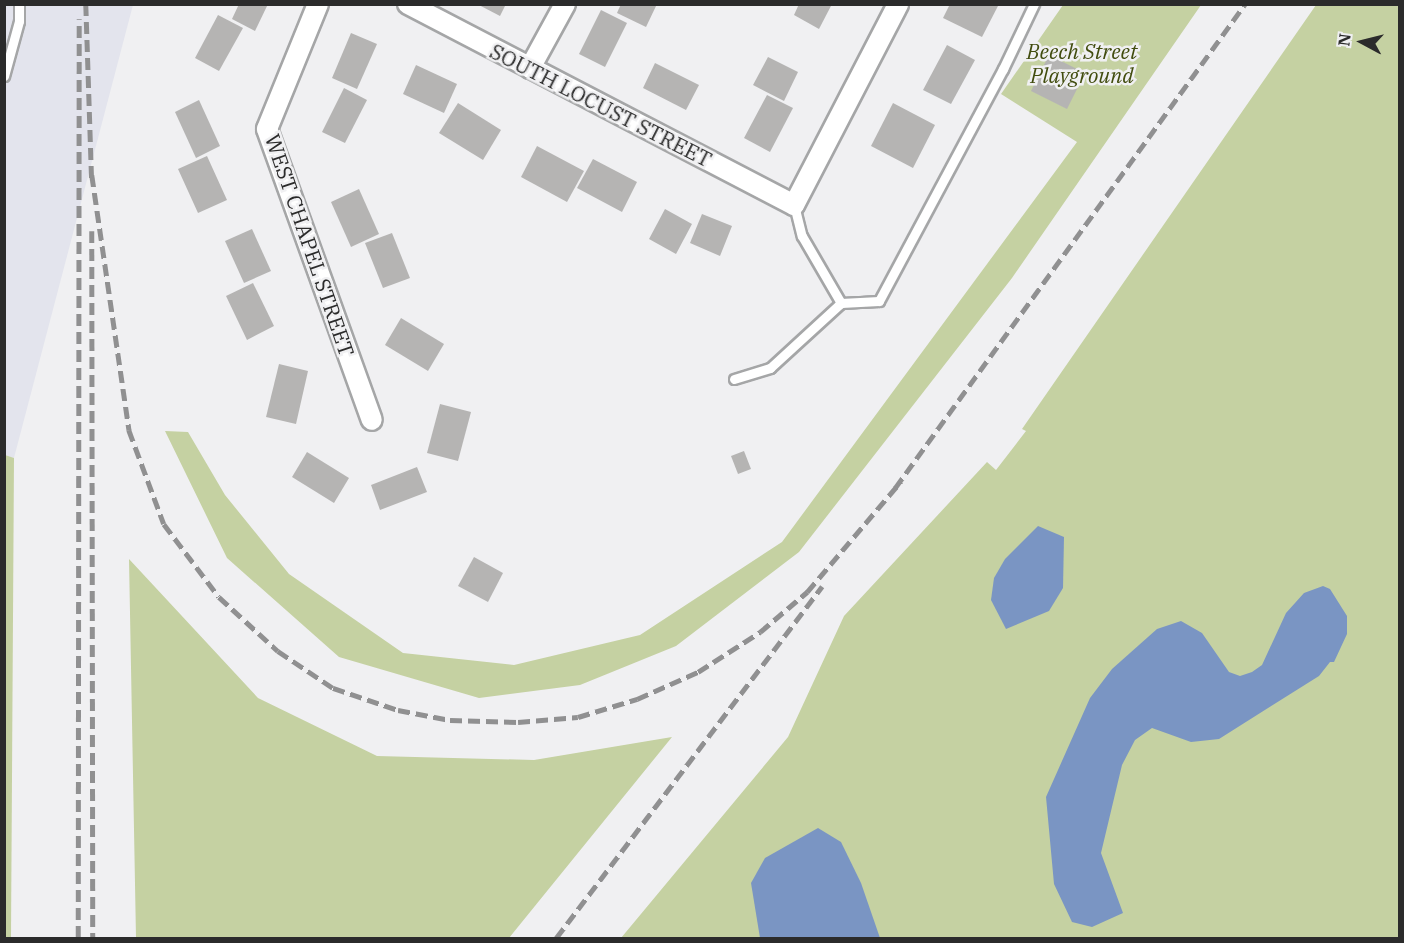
<!DOCTYPE html>
<style>
body{margin:0}
#map{position:relative;width:1404px;height:943px;overflow:hidden;background:#f0f0f2;font-family:"IBM Plex Serif",serif}
div>[style]{position:absolute}
.built>*{inset:0;background:#e3e4ed}
.green>*{inset:0;background:#c5d1a2}
.water>*{inset:0;background:#7a95c3}
.building>*{inset:0;background:#b5b4b3}
.roads{filter:drop-shadow(2px 0 #a5a6a7) drop-shadow(-2px 0 #a5a6a7) drop-shadow(0 2px #a5a6a7) drop-shadow(0 -2px #a5a6a7)}
.service>*{height:9px;margin:-4.5px;padding:0 4.5px;transform-origin:4.5px;border-radius:4.5px;background:#fff}
.minor>*{height:20px;margin:-10px;padding:0 10px;transform-origin:10px;border-radius:10px;background:#fff}
.rail>*{height:4.5px;margin-top:-2.25px;transform-origin:0;background:repeating-linear-gradient(90deg,#909091 0 12px,transparent 0 18px)}
span{translate:-50% -50%;white-space:nowrap;text-align:center;line-height:1.15;-webkit-text-stroke:5px #f0f0f2;paint-order:stroke}
.park-label{font-size:21px;color:#414c0e;font-style:italic}
.street-label{font-size:21px;color:#2b2b2b}
.frame{position:absolute;inset:0;border:6px solid #2b2b2b;pointer-events:none}
.north{position:absolute;left:1332px;top:12px;width:60px;height:60px;-webkit-text-stroke:4px #f0f0f2;paint-order:stroke;rotate:277deg;font-size:16px;font-weight:700;line-height:24px;text-align:center;color:#2b2b2b}
.north::after{content:'';display:block;margin:auto;width:21px;height:27px;background:#2b2b2b;clip-path:polygon(50% 0,100% 100%,50% 72%,0 100%)}
</style>
<div id="map">
<div class="built">
<i style="clip-path:polygon(4px 5px,133px 5px,14px 458px,4px 455px)"></i>
</div>
<div class="green">
<i style="clip-path:polygon(1063px 5px,1201px 5px,1012px 278px,799px 552px,676px 646px,580px 685px,479px 698px,339px 657px,227px 558px,165px 431px,188px 432px,225px 495px,289px 574px,403px 653px,514px 665px,640px 635px,782px 542px,1077px 142px,1001px 94px)"></i>
<i style="clip-path:polygon(1316px 5px,1399px 5px,1399px 938px,621px 938px,788px 737px,844px 616px,987px 462px,996px 470px,1026px 431px,1022px 429px)"></i>
<i style="clip-path:polygon(5px 455px,14px 458px,11px 938px,4px 938px)"></i>
<i style="clip-path:polygon(129px 559px,258px 698px,377px 756px,534px 760px,672px 737px,509px 938px,136px 938px)"></i>
</div>
<div class="water">
<i style="clip-path:polygon(1038px 526px,1064px 537px,1063px 588px,1049px 611px,1006px 629px,991px 600px,994px 578px,1005px 559px)"></i>
<i style="clip-path:polygon(1323px 586px,1330px 589px,1347px 616px,1347px 634px,1334px 662px,1330px 662px,1319px 676px,1219px 739px,1191px 742px,1152px 728px,1135px 740px,1122px 765px,1101px 853px,1123px 913px,1092px 927px,1072px 922px,1054px 884px,1046px 797px,1090px 698px,1112px 669px,1157px 629px,1181px 621px,1202px 633px,1229px 672px,1240px 676px,1252px 672px,1262px 665px,1286px 613px,1304px 593px)"></i>
<i style="clip-path:polygon(818px 828px,841px 842px,861px 883px,880px 938px,760px 938px,751px 883px,765px 858px)"></i>
</div>
<div class="building">
<i style="clip-path:polygon(239px 4px,268px 4px,255px 31px,232px 19px)"></i>
<i style="clip-path:polygon(477px 4px,506px 4px,500px 16px)"></i>
<i style="clip-path:polygon(621px 4px,657px 4px,646px 27px,617px 13px)"></i>
<i style="clip-path:polygon(799px 4px,832px 4px,819px 29px,794px 15px)"></i>
<i style="clip-path:polygon(950px 4px,999px 4px,982px 37px,943px 18px)"></i>
<i style="clip-path:polygon(601px 10px,627px 23px,605px 67px,579px 54px)"></i>
<i style="clip-path:polygon(218px 15px,243px 28px,219px 71px,195px 58px)"></i>
<i style="clip-path:polygon(351px 33px,377px 44px,357px 89px,332px 78px)"></i>
<i style="clip-path:polygon(947px 45px,975px 60px,951px 104px,923px 90px)"></i>
<i style="clip-path:polygon(1049px 55px,1085px 73px,1067px 109px,1031px 91px)"></i>
<i style="clip-path:polygon(768px 57px,798px 72px,784px 101px,753px 85px)"></i>
<i style="clip-path:polygon(655px 63px,699px 85px,686px 110px,643px 88px)"></i>
<i style="clip-path:polygon(416px 65px,457px 84px,444px 113px,403px 94px)"></i>
<i style="clip-path:polygon(344px 88px,367px 100px,345px 143px,322px 132px)"></i>
<i style="clip-path:polygon(767px 95px,793px 108px,770px 152px,744px 138px)"></i>
<i style="clip-path:polygon(199px 100px,220px 146px,196px 158px,175px 112px)"></i>
<i style="clip-path:polygon(458px 103px,501px 130px,483px 160px,439px 133px)"></i>
<i style="clip-path:polygon(893px 103px,935px 125px,913px 168px,871px 146px)"></i>
<i style="clip-path:polygon(537px 146px,584px 171px,567px 202px,521px 177px)"></i>
<i style="clip-path:polygon(207px 156px,227px 200px,198px 213px,178px 169px)"></i>
<i style="clip-path:polygon(593px 159px,637px 182px,622px 212px,577px 188px)"></i>
<i style="clip-path:polygon(359px 189px,379px 234px,351px 247px,331px 202px)"></i>
<i style="clip-path:polygon(665px 209px,692px 224px,676px 254px,649px 239px)"></i>
<i style="clip-path:polygon(702px 214px,732px 226px,720px 256px,690px 243px)"></i>
<i style="clip-path:polygon(252px 229px,271px 271px,244px 283px,225px 241px)"></i>
<i style="clip-path:polygon(392px 233px,410px 278px,383px 288px,365px 243px)"></i>
<i style="clip-path:polygon(253px 283px,274px 326px,247px 340px,226px 296px)"></i>
<i style="clip-path:polygon(401px 318px,444px 344px,428px 371px,385px 345px)"></i>
<i style="clip-path:polygon(279px 364px,308px 371px,296px 424px,266px 417px)"></i>
<i style="clip-path:polygon(440px 404px,471px 412px,458px 461px,427px 453px)"></i>
<i style="clip-path:polygon(744px 451px,751px 469px,738px 474px,731px 456px)"></i>
<i style="clip-path:polygon(307px 452px,349px 478px,334px 503px,292px 477px)"></i>
<i style="clip-path:polygon(417px 467px,427px 492px,380px 510px,371px 485px)"></i>
<i style="clip-path:polygon(474px 557px,503px 573px,488px 602px,458px 586px)"></i>
</div>
<div class="roads">
<div class="service">
<i style="left:4px;top:76px;width:57px;rotate:-74.7deg"></i>
<i style="left:19px;top:21px;width:17px;rotate:-90deg"></i>
<i style="left:794px;top:205px;width:32px;rotate:76deg"></i>
<i style="left:802px;top:236px;width:78px;rotate:59.8deg"></i>
<i style="left:841px;top:303px;width:38px;rotate:-3deg"></i>
<i style="left:879px;top:301px;width:263px;rotate:-61.9deg"></i>
<i style="left:1003px;top:69px;width:72px;rotate:-64.5deg"></i>
<i style="left:734px;top:379px;width:38px;rotate:-17deg"></i>
<i style="left:770px;top:368px;width:96px;rotate:-42.5deg"></i>
</div>
<div class="minor">
<i style="left:318px;top:4px;width:135px;rotate:112.2deg"></i>
<i style="left:267px;top:129px;width:309px;rotate:70.2deg"></i>
<i style="left:408px;top:4px;width:435px;rotate:27.5deg"></i>
<i style="left:794px;top:205px;width:226px;rotate:-62.6deg"></i>
<i style="left:530px;top:68px;width:73px;rotate:-61.3deg"></i>
</div>
</div>
<div class="rail">
<i style="left:86px;top:4px;width:179px;rotate:88.1deg"></i>
<i style="left:92px;top:175px;width:258px;rotate:81.7deg"></i>
<i style="left:129px;top:430px;width:100px;rotate:69.6deg"></i>
<i style="left:164px;top:524px;width:91px;rotate:53deg"></i>
<i style="left:219px;top:597px;width:80px;rotate:42.5deg"></i>
<i style="left:278px;top:651px;width:66px;rotate:33.9deg"></i>
<i style="left:333px;top:688px;width:69px;rotate:18.7deg"></i>
<i style="left:398px;top:710px;width:53px;rotate:10.9deg"></i>
<i style="left:450px;top:720px;width:68px;rotate:1.7deg"></i>
<i style="left:518px;top:722px;width:60px;rotate:-4.8deg"></i>
<i style="left:578px;top:717px;width:62px;rotate:-17deg"></i>
<i style="left:637px;top:699px;width:67px;rotate:-23.9deg"></i>
<i style="left:698px;top:672px;width:74px;rotate:-32.8deg"></i>
<i style="left:760px;top:632px;width:62px;rotate:-40.4deg"></i>
<i style="left:807px;top:592px;width:145px;rotate:-49.7deg"></i>
<i style="left:92px;top:231px;width:707px;rotate:89.92deg"></i>
<i style="left:895px;top:488px;width:597px;rotate:-54.13deg"></i>
<i style="left:78px;top:938px;width:919px;rotate:-89.94deg"></i>
<i style="left:556px;top:938px;width:441px;rotate:-52.9deg"></i>
</div>
<div class="park-label">
<span style="left:1082px;top:63px">Beech Street<br>Playground</span>
</div>
<div class="street-label">
<span style="left:601px;top:105px;rotate:27deg">SOUTH LOCUST STREET</span>
<span style="left:310px;top:245px;rotate:71deg">WEST CHAPEL STREET</span>
</div>
<div class="frame"></div>
<div class="north">N</div>
</div>
